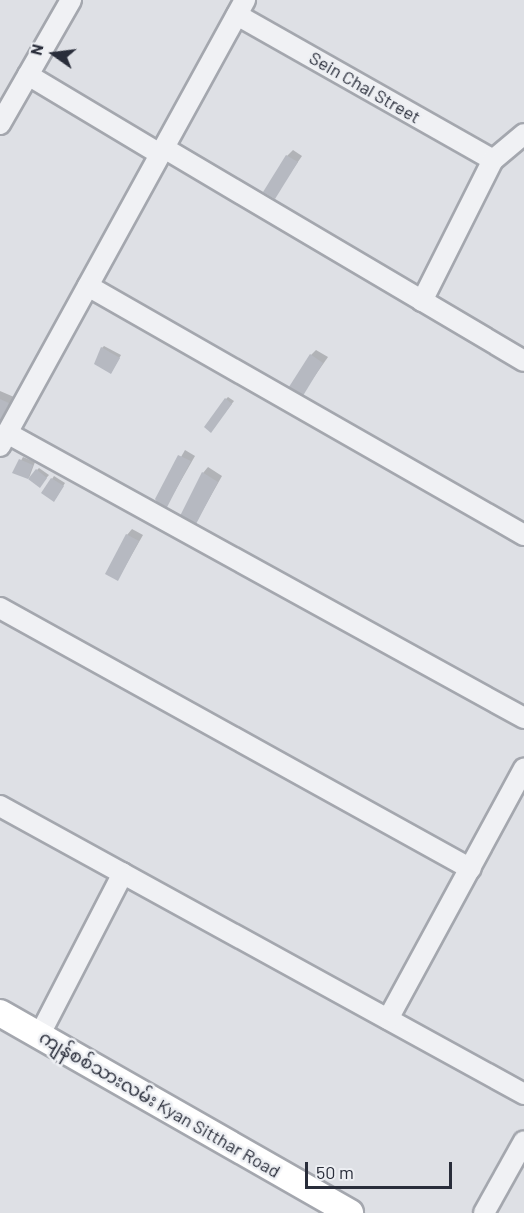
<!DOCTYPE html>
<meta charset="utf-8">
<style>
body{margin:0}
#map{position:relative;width:524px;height:1213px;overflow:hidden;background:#dee0e5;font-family:Barlow,"Noto Sans Myanmar",sans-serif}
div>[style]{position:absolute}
.shadow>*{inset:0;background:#0003}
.building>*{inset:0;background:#b6b9c1}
.roads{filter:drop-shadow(2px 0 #a4a7ae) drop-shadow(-2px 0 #a4a7ae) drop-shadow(0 2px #a4a7ae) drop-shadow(0 -2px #a4a7ae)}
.minor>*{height:20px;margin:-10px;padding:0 10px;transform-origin:10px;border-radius:10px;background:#f0f1f4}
.major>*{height:26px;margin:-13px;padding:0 13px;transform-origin:13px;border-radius:13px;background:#fff}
span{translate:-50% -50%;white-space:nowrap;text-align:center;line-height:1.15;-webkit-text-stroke:5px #edeff3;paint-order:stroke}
.street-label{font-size:18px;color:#292d3a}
.north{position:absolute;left:24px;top:24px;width:60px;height:60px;-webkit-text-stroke:4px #edeff3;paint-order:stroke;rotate:284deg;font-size:16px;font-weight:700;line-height:24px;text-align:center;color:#292d3a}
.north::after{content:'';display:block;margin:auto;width:21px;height:27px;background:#292d3a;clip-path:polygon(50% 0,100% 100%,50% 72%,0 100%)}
.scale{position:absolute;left:305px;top:1162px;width:147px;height:27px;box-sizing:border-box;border:3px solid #292d3a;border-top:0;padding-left:8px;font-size:18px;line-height:21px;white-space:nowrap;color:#292d3a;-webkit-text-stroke:4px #edeff3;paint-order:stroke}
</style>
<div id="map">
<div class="shadow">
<i style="clip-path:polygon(293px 150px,302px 156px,274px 197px,287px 156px)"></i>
<i style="clip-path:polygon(104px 346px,121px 355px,111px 373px,102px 348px)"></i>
<i style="clip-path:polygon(316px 350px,328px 357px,300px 397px,311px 355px)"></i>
<i style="clip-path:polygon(0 391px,14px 397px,0 418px)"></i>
<i style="clip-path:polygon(228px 397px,234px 401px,213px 428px,226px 399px)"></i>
<i style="clip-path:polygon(185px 450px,195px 456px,164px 510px,157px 499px)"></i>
<i style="clip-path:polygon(23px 457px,35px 462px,29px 478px,14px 473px)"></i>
<i style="clip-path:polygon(208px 467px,222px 476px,195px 524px,203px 473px)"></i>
<i style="clip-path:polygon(39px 468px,49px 475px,42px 483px,37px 470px)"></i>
<i style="clip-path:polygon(54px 476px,65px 483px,56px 498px,52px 479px)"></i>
<i style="clip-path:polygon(132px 529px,143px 535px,118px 579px,127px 535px)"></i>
</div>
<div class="building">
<i style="clip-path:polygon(286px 155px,298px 162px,275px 199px,263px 192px)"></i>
<i style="clip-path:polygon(101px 347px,120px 358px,111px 374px,94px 364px)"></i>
<i style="clip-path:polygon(310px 354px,323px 363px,301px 399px,287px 390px)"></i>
<i style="clip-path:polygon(225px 398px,232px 404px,211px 433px,204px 427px)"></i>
<i style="clip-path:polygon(0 399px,9px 403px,0 422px)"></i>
<i style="clip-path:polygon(178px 455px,191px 461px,164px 513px,155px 499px)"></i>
<i style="clip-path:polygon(19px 459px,33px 465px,28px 479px,12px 473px)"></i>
<i style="clip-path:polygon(36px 469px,47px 478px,40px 488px,28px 479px)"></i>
<i style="clip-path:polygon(202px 472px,218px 482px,195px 526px,179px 518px)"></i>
<i style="clip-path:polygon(51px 478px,64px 486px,54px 502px,41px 493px)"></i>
<i style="clip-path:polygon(126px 534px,139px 541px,118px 581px,105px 574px)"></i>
</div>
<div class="roads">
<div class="minor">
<i style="left:237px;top:15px;width:294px;rotate:29.5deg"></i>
<i style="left:28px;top:75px;width:154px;rotate:30.9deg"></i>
<i style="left:0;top:124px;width:143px;rotate:-60.2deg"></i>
<i style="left:164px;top:148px;width:418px;rotate:30.6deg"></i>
<i style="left:88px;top:286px;width:502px;rotate:29.73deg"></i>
<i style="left:422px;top:301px;width:158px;rotate:-63.3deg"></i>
<i style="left:493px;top:160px;width:40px;rotate:-40deg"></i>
<i style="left:7px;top:433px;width:590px;rotate:28.87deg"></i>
<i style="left:0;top:446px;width:509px;rotate:-61.22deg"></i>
<i style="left:0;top:608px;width:538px;rotate:28.99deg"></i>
<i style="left:0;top:806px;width:598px;rotate:28.79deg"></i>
<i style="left:388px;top:1019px;width:285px;rotate:-61.5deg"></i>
<i style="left:39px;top:1036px;width:183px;rotate:-62.7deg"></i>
<i style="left:484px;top:1213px;width:82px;rotate:-60.9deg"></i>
</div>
<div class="major">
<i style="left:0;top:1013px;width:403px;rotate:29.7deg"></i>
</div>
</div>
<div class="street-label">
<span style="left:365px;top:87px;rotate:30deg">Sein Chal Street</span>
<span style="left:160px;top:1104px;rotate:30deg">ကျန်စစ်သားလမ်း Kyan Sitthar Road</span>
</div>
<div class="north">N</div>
<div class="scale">50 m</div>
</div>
